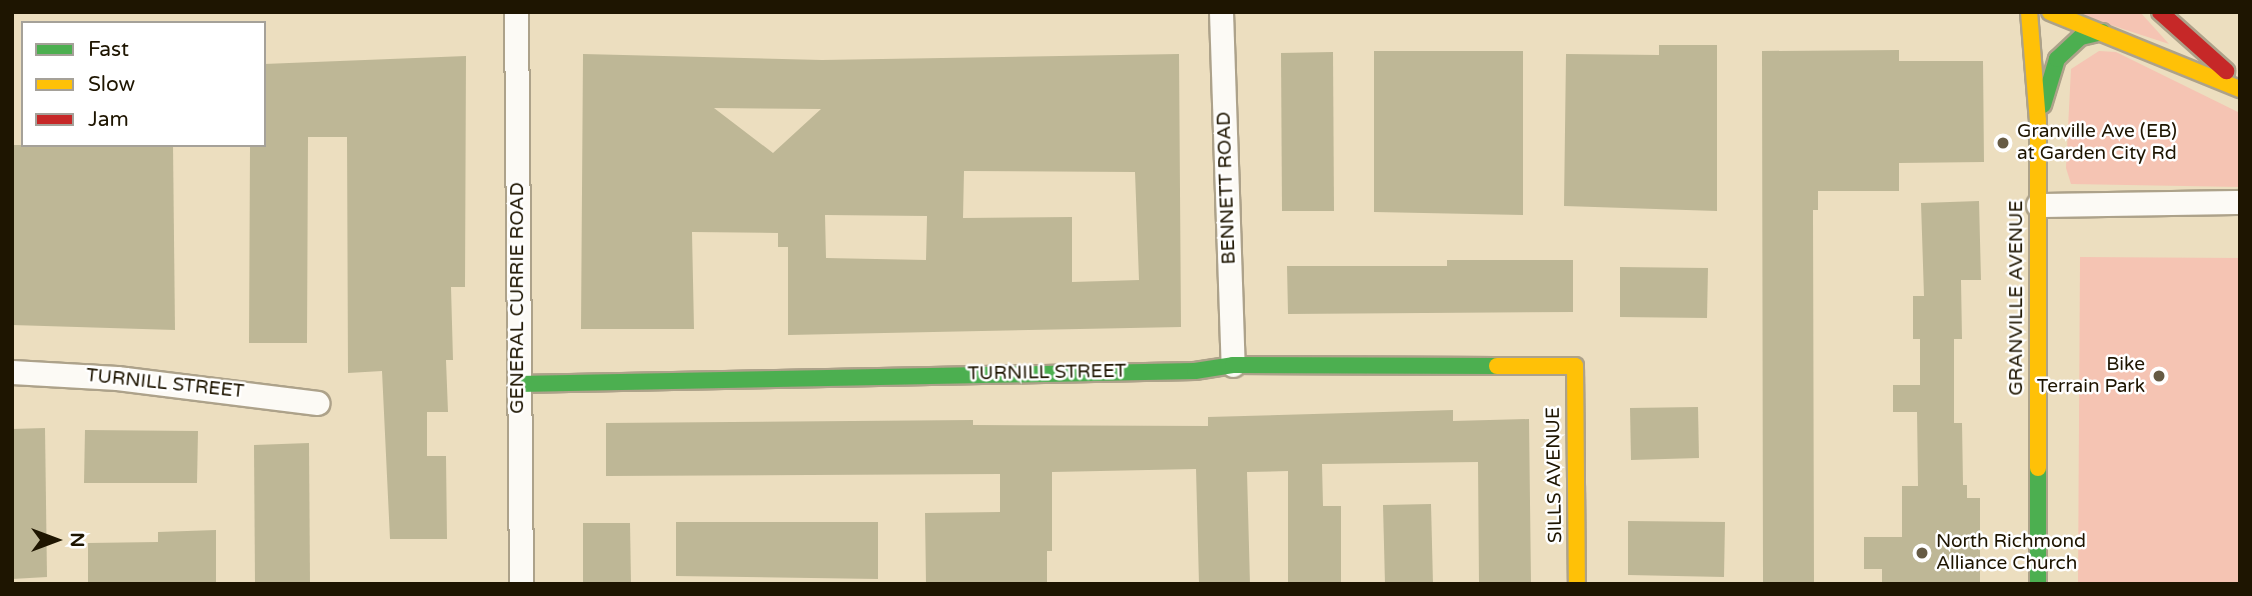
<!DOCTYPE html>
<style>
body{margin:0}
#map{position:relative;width:2252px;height:596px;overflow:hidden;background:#ecdebf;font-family:"Varela Round",sans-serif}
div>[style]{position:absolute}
.green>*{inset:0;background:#f5c4b3}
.building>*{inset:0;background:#beb796}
.roads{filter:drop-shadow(2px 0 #ada28a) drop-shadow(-2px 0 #ada28a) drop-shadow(0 2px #ada28a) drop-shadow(0 -2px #ada28a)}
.street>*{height:23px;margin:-11.5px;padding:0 11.5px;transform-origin:11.5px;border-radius:11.5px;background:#fcfaf5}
.fast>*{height:16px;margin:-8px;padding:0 8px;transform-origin:8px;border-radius:8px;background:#4caf50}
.slow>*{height:16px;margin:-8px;padding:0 8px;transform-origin:8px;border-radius:8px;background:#ffc107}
.jam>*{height:16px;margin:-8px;padding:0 8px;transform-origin:8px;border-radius:8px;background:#c62828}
.dots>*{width:19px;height:19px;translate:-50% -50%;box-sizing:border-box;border:4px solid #fff;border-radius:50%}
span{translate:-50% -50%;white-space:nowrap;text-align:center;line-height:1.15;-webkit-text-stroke:5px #fff;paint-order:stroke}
.poi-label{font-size:19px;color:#1e1501}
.left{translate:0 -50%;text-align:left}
.right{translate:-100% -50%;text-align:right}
.street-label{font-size:19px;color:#1e1501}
.frame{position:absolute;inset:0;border:14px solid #1e1501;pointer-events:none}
.legend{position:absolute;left:21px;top:21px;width:245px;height:126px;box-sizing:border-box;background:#fff;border:2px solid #a5a199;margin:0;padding:9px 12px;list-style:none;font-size:21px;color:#1e1501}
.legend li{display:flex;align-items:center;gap:14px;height:35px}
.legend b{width:35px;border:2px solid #a5a199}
.north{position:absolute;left:21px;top:505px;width:70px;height:70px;-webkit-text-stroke:5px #fff;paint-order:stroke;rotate:90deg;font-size:19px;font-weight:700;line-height:28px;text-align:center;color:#1e1501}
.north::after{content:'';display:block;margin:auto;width:24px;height:32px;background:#1e1501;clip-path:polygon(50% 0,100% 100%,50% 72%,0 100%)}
</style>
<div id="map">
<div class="green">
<i style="clip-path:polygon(2071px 12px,2140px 12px,2169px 44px)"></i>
<i style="clip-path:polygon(2099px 51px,2116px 52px,2240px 113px,2240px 187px,2071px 184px,2066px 168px,2071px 69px)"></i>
<i style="clip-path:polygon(2080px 257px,2240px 258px,2240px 584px,2078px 584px)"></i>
</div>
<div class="building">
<i style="clip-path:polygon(1659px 45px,1717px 45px,1717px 211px,1564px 206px,1566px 54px,1659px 55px)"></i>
<i style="clip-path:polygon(1899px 50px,1899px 61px,1983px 61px,1984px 162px,1899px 163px,1899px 191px,1818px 191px,1818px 210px,1813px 210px,1814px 584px,1763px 584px,1762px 51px)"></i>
<i style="clip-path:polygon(1374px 51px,1523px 51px,1523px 215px,1374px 212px)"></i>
<i style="clip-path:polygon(1333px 52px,1334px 211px,1282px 211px,1281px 53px)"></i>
<i style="clip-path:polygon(evenodd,583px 54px,822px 60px,1179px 54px,1181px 327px,788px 335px,788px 247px,778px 247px,778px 233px,692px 232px,694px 329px,581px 329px,583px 54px,714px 108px,821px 109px,773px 153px,714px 108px,583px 54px,964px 171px,1135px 172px,1139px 280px,1072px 282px,1072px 217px,963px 218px,964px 171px,583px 54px,825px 215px,927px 216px,926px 260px,826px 258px,825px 215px)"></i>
<i style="clip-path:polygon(466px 56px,465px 287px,451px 287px,453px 360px,446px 360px,448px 412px,427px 412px,427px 456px,446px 456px,447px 539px,390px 539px,382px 371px,348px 373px,347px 137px,308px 137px,307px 343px,249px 343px,250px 145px,264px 145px,264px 64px)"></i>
<i style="clip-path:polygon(12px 145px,173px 145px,175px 330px,12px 325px)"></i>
<i style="clip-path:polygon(1979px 201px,1981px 280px,1961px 280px,1962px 339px,1954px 339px,1954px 423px,1962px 423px,1963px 485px,1967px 485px,1967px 498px,1980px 498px,1980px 584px,1882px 584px,1882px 569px,1864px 569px,1864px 537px,1902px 537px,1902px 486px,1918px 486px,1917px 412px,1893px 412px,1893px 385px,1920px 385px,1920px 339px,1913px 339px,1913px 296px,1924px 296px,1921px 203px)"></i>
<i style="clip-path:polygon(1447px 260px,1573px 260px,1573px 312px,1288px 314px,1287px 266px,1447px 266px)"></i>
<i style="clip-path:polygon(1620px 267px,1708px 268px,1707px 318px,1620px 317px)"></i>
<i style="clip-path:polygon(1698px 407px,1699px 458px,1631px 460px,1630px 408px)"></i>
<i style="clip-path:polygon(1453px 410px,1453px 421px,1529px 419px,1531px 584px,1479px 584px,1478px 462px,1322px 464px,1323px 506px,1341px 506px,1341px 584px,1288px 584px,1288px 471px,1247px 472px,1250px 584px,1199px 584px,1196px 469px,1052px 472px,1052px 551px,1047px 551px,1047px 584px,926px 584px,925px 513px,1000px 512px,1000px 474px,606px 476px,606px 423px,973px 420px,973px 425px,1208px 426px,1208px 417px)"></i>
<i style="clip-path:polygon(45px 428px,47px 577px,12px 579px,12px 429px)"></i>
<i style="clip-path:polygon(85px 430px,198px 431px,197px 483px,84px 483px)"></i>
<i style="clip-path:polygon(309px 443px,310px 584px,255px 584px,254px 445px)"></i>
<i style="clip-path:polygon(1431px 504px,1433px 584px,1385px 584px,1383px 505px)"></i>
<i style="clip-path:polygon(1628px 521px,1725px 522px,1724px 577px,1628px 575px)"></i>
<i style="clip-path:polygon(676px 522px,878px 522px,878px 579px,676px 576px)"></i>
<i style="clip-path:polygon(583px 523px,630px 523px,631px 584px,583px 584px)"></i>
<i style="clip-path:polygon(216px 530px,216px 584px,88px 584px,88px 543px,158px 542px,158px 532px)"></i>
</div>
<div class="roads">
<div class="street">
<i style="left:516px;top:12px;width:572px;rotate:89.5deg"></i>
<i style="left:1221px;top:12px;width:353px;rotate:88.1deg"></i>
<i style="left:2038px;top:205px;width:202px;rotate:-0.9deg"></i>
<i style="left:12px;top:372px;width:105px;rotate:3.3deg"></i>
<i style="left:117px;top:378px;width:202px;rotate:7.1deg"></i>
</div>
<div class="fast">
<i style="left:2043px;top:105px;width:48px;rotate:-73.1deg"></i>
<i style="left:2057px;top:59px;width:33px;rotate:-43deg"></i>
<i style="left:2081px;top:37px;width:22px;rotate:-13deg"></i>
<i style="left:518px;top:384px;width:677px;rotate:-1.1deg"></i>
<i style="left:1195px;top:371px;width:38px;rotate:-9deg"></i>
<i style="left:1233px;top:365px;width:264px;rotate:0.2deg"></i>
<i style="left:2038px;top:468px;width:116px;rotate:90deg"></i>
</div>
<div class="slow">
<i style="left:2029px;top:12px;width:109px;rotate:85.3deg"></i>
<i style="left:2038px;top:121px;width:347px;rotate:90deg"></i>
<i style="left:2050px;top:12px;width:205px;rotate:22.1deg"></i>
<i style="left:1497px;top:366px;width:78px"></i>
<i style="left:1575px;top:366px;width:218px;rotate:89.5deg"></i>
</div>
<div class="jam">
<i style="left:2160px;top:12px;width:89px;rotate:41.8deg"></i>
</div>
</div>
<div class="dots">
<i style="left:2003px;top:143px;background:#665b44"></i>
<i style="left:2159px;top:376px;background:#665b44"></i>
<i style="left:1922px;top:553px;background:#665b44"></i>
</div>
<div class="poi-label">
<span class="left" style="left:2017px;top:143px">Granville Ave (EB)<br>at Garden City Rd</span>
<span class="right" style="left:2145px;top:376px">Bike<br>Terrain Park</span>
<span class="left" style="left:1936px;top:553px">North Richmond<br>Alliance Church</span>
</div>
<div class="street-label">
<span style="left:1227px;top:188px;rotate:-92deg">BENNETT ROAD</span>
<span style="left:518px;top:298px;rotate:-90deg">GENERAL CURRIE ROAD</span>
<span style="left:2017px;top:298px;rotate:-90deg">GRANVILLE AVENUE</span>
<span style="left:1047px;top:373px;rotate:-1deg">TURNILL STREET</span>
<span style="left:165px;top:384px;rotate:6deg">TURNILL STREET</span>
<span style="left:1555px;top:475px;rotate:-91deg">SILLS AVENUE</span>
</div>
<div class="frame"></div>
<ul class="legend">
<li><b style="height:9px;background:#4caf50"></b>Fast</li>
<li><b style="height:9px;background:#ffc107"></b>Slow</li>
<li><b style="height:9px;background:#c62828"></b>Jam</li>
</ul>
<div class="north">N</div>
</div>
